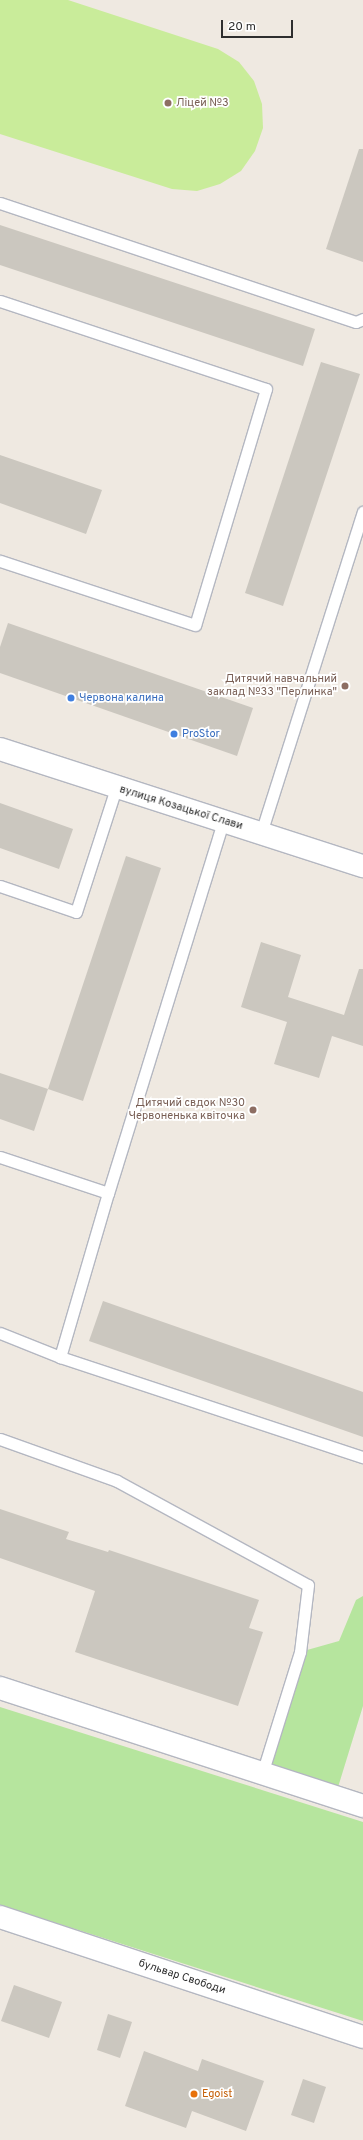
<!DOCTYPE html>
<meta charset="utf-8">
<style>
body{margin:0}
#map{position:relative;width:363px;height:2140px;overflow:hidden;background:#efe9e1;font-family:Overpass,sans-serif}
div>[style]{position:absolute}
.green>*{inset:0;background:#b6e59e}
.pitch>*{inset:0;background:#c9ec9a}
.building>*{inset:0;background:#cbc7bf}
.roads{filter:drop-shadow(1px 0 #b4b7c1) drop-shadow(-1px 0 #b4b7c1) drop-shadow(0 1px #b4b7c1) drop-shadow(0 -1px #b4b7c1)}
.lane>*{height:11px;margin:-5.5px;padding:0 5.5px;transform-origin:5.5px;border-radius:5.5px;background:#fff}
.street>*{height:22px;margin:-11px;padding:0 11px;transform-origin:11px;border-radius:11px;background:#fff}
.secondary>*{height:22px;margin:-11px;padding:0 11px;transform-origin:11px;border-radius:11px;background:#fff}
.dots>*{width:11px;height:11px;translate:-50% -50%;box-sizing:border-box;border:2px solid #fff;border-radius:50%}
span{translate:-50% -50%;white-space:nowrap;text-align:center;line-height:1.15;-webkit-text-stroke:3.5px #fff;paint-order:stroke}
.education-label{font-size:11px;color:#785e54}
.left{translate:0 -50%;text-align:left}
.right{translate:-100% -50%;text-align:right}
.shop-label{font-size:11px;color:#366cbe}
.street-label{font-size:11px;color:#2e2e2e}
.food-label{font-size:11px;color:#c56008}
.scale{position:absolute;left:221px;top:20px;width:72px;height:18px;box-sizing:border-box;border:2px solid #2e2e2e;border-top:0;padding-left:5px;font-size:12px;line-height:14px;white-space:nowrap;color:#2e2e2e;-webkit-text-stroke:3px #fff;paint-order:stroke}
</style>
<div id="map">
<div class="green">
<i style="clip-path:polygon(363px 1596px,363px 1706px,335px 1797px,262px 1774px,300px 1652px,339px 1641px,356px 1600px)"></i>
<i style="clip-path:polygon(0 1707px,363px 1822px,363px 2021px,0 1905px)"></i>
</div>
<div class="pitch">
<i style="clip-path:polygon(0 0,68px 0,218px 49px,239px 62px,254px 81px,262px 104px,263px 128px,255px 151px,241px 171px,220px 184px,197px 191px,172px 189px,0 134px)"></i>
</div>
<div class="building">
<i style="clip-path:polygon(359px 149px,363px 149px,363px 262px,326px 249px)"></i>
<i style="clip-path:polygon(0 225px,315px 329px,303px 366px,0 265px)"></i>
<i style="clip-path:polygon(321px 362px,360px 374px,283px 606px,245px 593px)"></i>
<i style="clip-path:polygon(0 455px,102px 490px,86px 534px,0 503px)"></i>
<i style="clip-path:polygon(8px 623px,253px 708px,237px 756px,0 673px,0 647px)"></i>
<i style="clip-path:polygon(0 803px,73px 829px,59px 869px,0 848px)"></i>
<i style="clip-path:polygon(126px 856px,161px 868px,83px 1101px,48px 1089px)"></i>
<i style="clip-path:polygon(261px 942px,301px 955px,288px 997px,344px 1015px,359px 969px,363px 969px,363px 1046px,332px 1036px,319px 1078px,274px 1064px,287px 1022px,241px 1007px)"></i>
<i style="clip-path:polygon(0 1073px,48px 1089px,34px 1131px,0 1119px)"></i>
<i style="clip-path:polygon(103px 1301px,363px 1392px,363px 1437px,89px 1341px)"></i>
<i style="clip-path:polygon(0 1509px,69px 1532px,66px 1539px,108px 1552px,109px 1550px,259px 1600px,249px 1628px,263px 1632px,238px 1706px,75px 1652px,95px 1591px,0 1558px)"></i>
<i style="clip-path:polygon(14px 1985px,62px 2002px,49px 2038px,1px 2021px)"></i>
<i style="clip-path:polygon(108px 2014px,132px 2022px,120px 2058px,97px 2050px)"></i>
<i style="clip-path:polygon(144px 2051px,198px 2071px,202px 2059px,264px 2081px,246px 2131px,192px 2111px,186px 2128px,125px 2106px)"></i>
<i style="clip-path:polygon(303px 2079px,326px 2087px,314px 2123px,291px 2115px)"></i>
</div>
<div class="roads">
<div class="lane">
<i style="left:0;top:203px;width:375px;rotate:18.5deg"></i>
<i style="left:356px;top:322px;width:8px;rotate:-23deg"></i>
<i style="left:0;top:301px;width:280px;rotate:18.3deg"></i>
<i style="left:266px;top:389px;width:246px;rotate:106.7deg"></i>
<i style="left:195px;top:625px;width:205px;rotate:-161.8deg"></i>
<i style="left:223px;top:822px;width:388px;rotate:107.2deg"></i>
<i style="left:108px;top:1193px;width:171px;rotate:106.3deg"></i>
<i style="left:60px;top:1357px;width:319px;rotate:18.3deg"></i>
<i style="left:261px;top:833px;width:337px;rotate:-72.4deg"></i>
<i style="left:0;top:886px;width:80px;rotate:18.9deg"></i>
<i style="left:76px;top:912px;width:130px;rotate:-72.1deg"></i>
<i style="left:0;top:1157px;width:114px;rotate:18.4deg"></i>
<i style="left:0;top:1333px;width:65px;rotate:21.8deg"></i>
<i style="left:0;top:1439px;width:124px;rotate:19.7deg"></i>
<i style="left:117px;top:1481px;width:217px;rotate:28.6deg"></i>
<i style="left:308px;top:1585px;width:67px;rotate:96.8deg"></i>
<i style="left:300px;top:1652px;width:128px;rotate:107.3deg"></i>
</div>
<div class="street">
<i style="left:0;top:749px;width:381px;rotate:17.9deg"></i>
</div>
<div class="secondary">
<i style="left:0;top:1688px;width:382px;rotate:18deg"></i>
<i style="left:0;top:1917px;width:382px;rotate:18.3deg"></i>
</div>
</div>
<div class="dots">
<i style="left:168px;top:103px;background:#8d6e63"></i>
<i style="left:345px;top:686px;background:#8d6e63"></i>
<i style="left:71px;top:698px;background:#3f7fe0"></i>
<i style="left:174px;top:734px;background:#3f7fe0"></i>
<i style="left:253px;top:1110px;background:#8d6e63"></i>
<i style="left:194px;top:2094px;background:#e8710a"></i>
</div>
<div class="education-label">
<span class="left" style="left:176px;top:103px">Ліцей №3</span>
<span class="right" style="left:337px;top:686px">Дитячий навчальний<br>заклад №33 "Перлинка"</span>
<span class="right" style="left:245px;top:1110px">Дитячий свдок №30<br>Червоненька квіточка</span>
</div>
<div class="shop-label">
<span class="left" style="left:79px;top:698px">Червона калина</span>
<span class="left" style="left:182px;top:734px">ProStor</span>
</div>
<div class="street-label">
<span style="left:181px;top:808px;rotate:17deg">вулиця Козацької Слави</span>
<span style="left:182px;top:1977px;rotate:18deg">бульвар Свободи</span>
</div>
<div class="food-label">
<span class="left" style="left:202px;top:2094px">Egoist</span>
</div>
<div class="scale">20 m</div>
</div>
